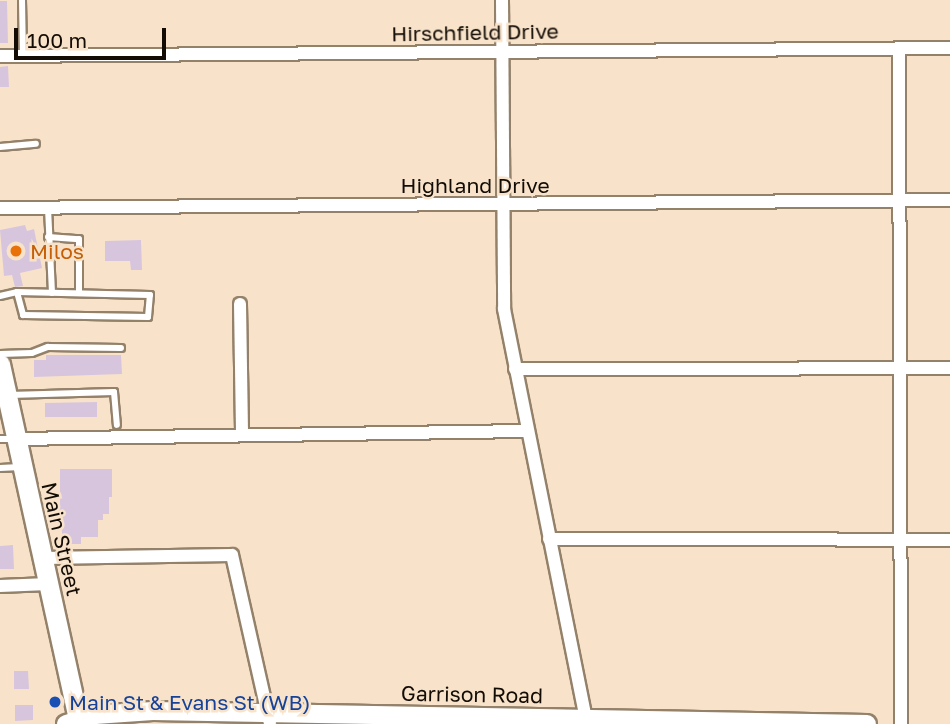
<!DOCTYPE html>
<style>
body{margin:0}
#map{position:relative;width:950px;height:724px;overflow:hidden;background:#f8e3ca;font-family:"Golos Text",sans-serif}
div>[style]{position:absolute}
.building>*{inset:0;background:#d7c5de}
.roads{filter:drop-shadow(2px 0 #94816a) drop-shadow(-2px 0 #94816a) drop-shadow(0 2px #94816a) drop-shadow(0 -2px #94816a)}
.lane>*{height:6px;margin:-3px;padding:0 3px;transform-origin:3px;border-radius:3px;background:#fff}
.street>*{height:12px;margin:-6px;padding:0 6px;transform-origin:6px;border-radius:6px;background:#fff}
.secondary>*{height:18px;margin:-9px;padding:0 9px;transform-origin:9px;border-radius:9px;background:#fff}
.primary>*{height:19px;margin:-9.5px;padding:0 9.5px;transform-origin:9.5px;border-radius:9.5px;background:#fff}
.dots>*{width:19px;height:19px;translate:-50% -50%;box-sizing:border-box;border:4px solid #f8e3ca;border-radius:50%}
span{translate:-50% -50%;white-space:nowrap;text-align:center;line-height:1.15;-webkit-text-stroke:5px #f8e3ca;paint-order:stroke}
.street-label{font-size:21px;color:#130c05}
.food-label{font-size:21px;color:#c56008}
.left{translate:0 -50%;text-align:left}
.transit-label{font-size:21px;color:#164399}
.scale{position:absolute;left:14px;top:28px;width:152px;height:32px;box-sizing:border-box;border:4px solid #130c05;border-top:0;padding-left:9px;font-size:21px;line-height:24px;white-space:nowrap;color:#130c05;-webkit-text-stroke:5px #f8e3ca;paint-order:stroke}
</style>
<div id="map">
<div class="building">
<i style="clip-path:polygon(0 1px,7px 1px,8px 43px,0 43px)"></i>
<i style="clip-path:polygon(8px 66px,9px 87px,0 87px,0 67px)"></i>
<i style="clip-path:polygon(25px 225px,27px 231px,34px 229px,42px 268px,20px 273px,23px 286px,15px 287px,12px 275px,4px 276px,0 230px)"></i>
<i style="clip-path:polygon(141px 240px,142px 270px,131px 270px,130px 261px,105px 261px,105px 241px)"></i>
<i style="clip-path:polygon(46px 355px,121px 355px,122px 374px,34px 377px,34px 360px,46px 360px)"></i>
<i style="clip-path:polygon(97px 402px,97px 417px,45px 417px,45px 403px)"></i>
<i style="clip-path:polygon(60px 469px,112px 469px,112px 497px,109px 497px,109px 514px,103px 514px,103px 520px,98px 520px,98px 537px,81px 537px,81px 544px,63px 544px,61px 521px,56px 521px,56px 505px,60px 505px)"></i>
<i style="clip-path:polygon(13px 545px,14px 569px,0 569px,0 546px)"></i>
<i style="clip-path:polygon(14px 671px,28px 671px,29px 689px,14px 689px)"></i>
<i style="clip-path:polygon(15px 705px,33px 705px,33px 720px,15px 721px)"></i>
</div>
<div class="roads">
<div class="lane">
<i style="left:22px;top:0;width:56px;rotate:89deg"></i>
<i style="left:0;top:147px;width:36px;rotate:-5deg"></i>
<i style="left:48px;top:208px;width:85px;rotate:87.3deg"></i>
<i style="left:48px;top:237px;width:31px;rotate:4deg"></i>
<i style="left:79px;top:239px;width:54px;rotate:90deg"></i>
<i style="left:0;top:296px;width:17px;rotate:-13deg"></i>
<i style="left:17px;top:292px;width:24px;rotate:75deg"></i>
<i style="left:23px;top:315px;width:125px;rotate:0.9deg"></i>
<i style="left:148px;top:317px;width:22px;rotate:-85deg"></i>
<i style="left:150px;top:295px;width:133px;rotate:-178.7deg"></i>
<i style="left:0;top:354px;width:32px;rotate:-2deg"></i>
<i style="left:32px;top:353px;width:17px;rotate:-21deg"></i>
<i style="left:48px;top:347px;width:73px;rotate:0.8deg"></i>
<i style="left:9px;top:395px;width:105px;rotate:-1.6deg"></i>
<i style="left:114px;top:392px;width:33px;rotate:85deg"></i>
<i style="left:0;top:439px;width:14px"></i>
<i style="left:0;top:468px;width:20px;rotate:-3deg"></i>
</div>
<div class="street">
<i style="left:502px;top:0;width:309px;rotate:89.6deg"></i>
<i style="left:504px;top:309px;width:418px;rotate:78.7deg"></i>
<i style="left:899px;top:48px;width:676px;rotate:89.83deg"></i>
<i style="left:0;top:56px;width:950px;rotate:-0.48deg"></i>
<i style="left:0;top:208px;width:950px;rotate:-0.48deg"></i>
<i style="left:240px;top:304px;width:131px;rotate:89.1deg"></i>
<i style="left:515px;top:369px;width:435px;rotate:-0.1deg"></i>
<i style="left:16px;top:439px;width:511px;rotate:-0.9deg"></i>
<i style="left:549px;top:539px;width:401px;rotate:0.1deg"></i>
<i style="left:43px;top:558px;width:189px;rotate:-0.9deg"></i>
<i style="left:232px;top:555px;width:173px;rotate:77.3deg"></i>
<i style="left:0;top:586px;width:48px;rotate:-2.4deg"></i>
</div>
<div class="secondary">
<i style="left:66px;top:724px;width:30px;rotate:-17deg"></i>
<i style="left:95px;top:715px;width:58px;rotate:-3.9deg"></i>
<i style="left:153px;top:711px;width:714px;rotate:1.04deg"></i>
</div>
<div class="primary">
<i style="left:0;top:364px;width:369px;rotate:77.6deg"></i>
</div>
</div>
<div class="dots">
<i style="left:16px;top:251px;background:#e8710a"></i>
<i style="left:55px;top:702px;background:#1a4fb4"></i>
</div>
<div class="street-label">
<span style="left:475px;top:32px;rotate:-1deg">Hirschfield Drive</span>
<span style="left:475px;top:185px">Highland Drive</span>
<span style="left:62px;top:539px;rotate:77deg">Main Street</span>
<span style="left:472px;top:694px;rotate:1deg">Garrison Road</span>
</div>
<div class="food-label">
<span class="left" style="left:30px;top:251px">Milos</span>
</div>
<div class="transit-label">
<span class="left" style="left:69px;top:702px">Main St &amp; Evans St (WB)</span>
</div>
<div class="scale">100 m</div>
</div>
